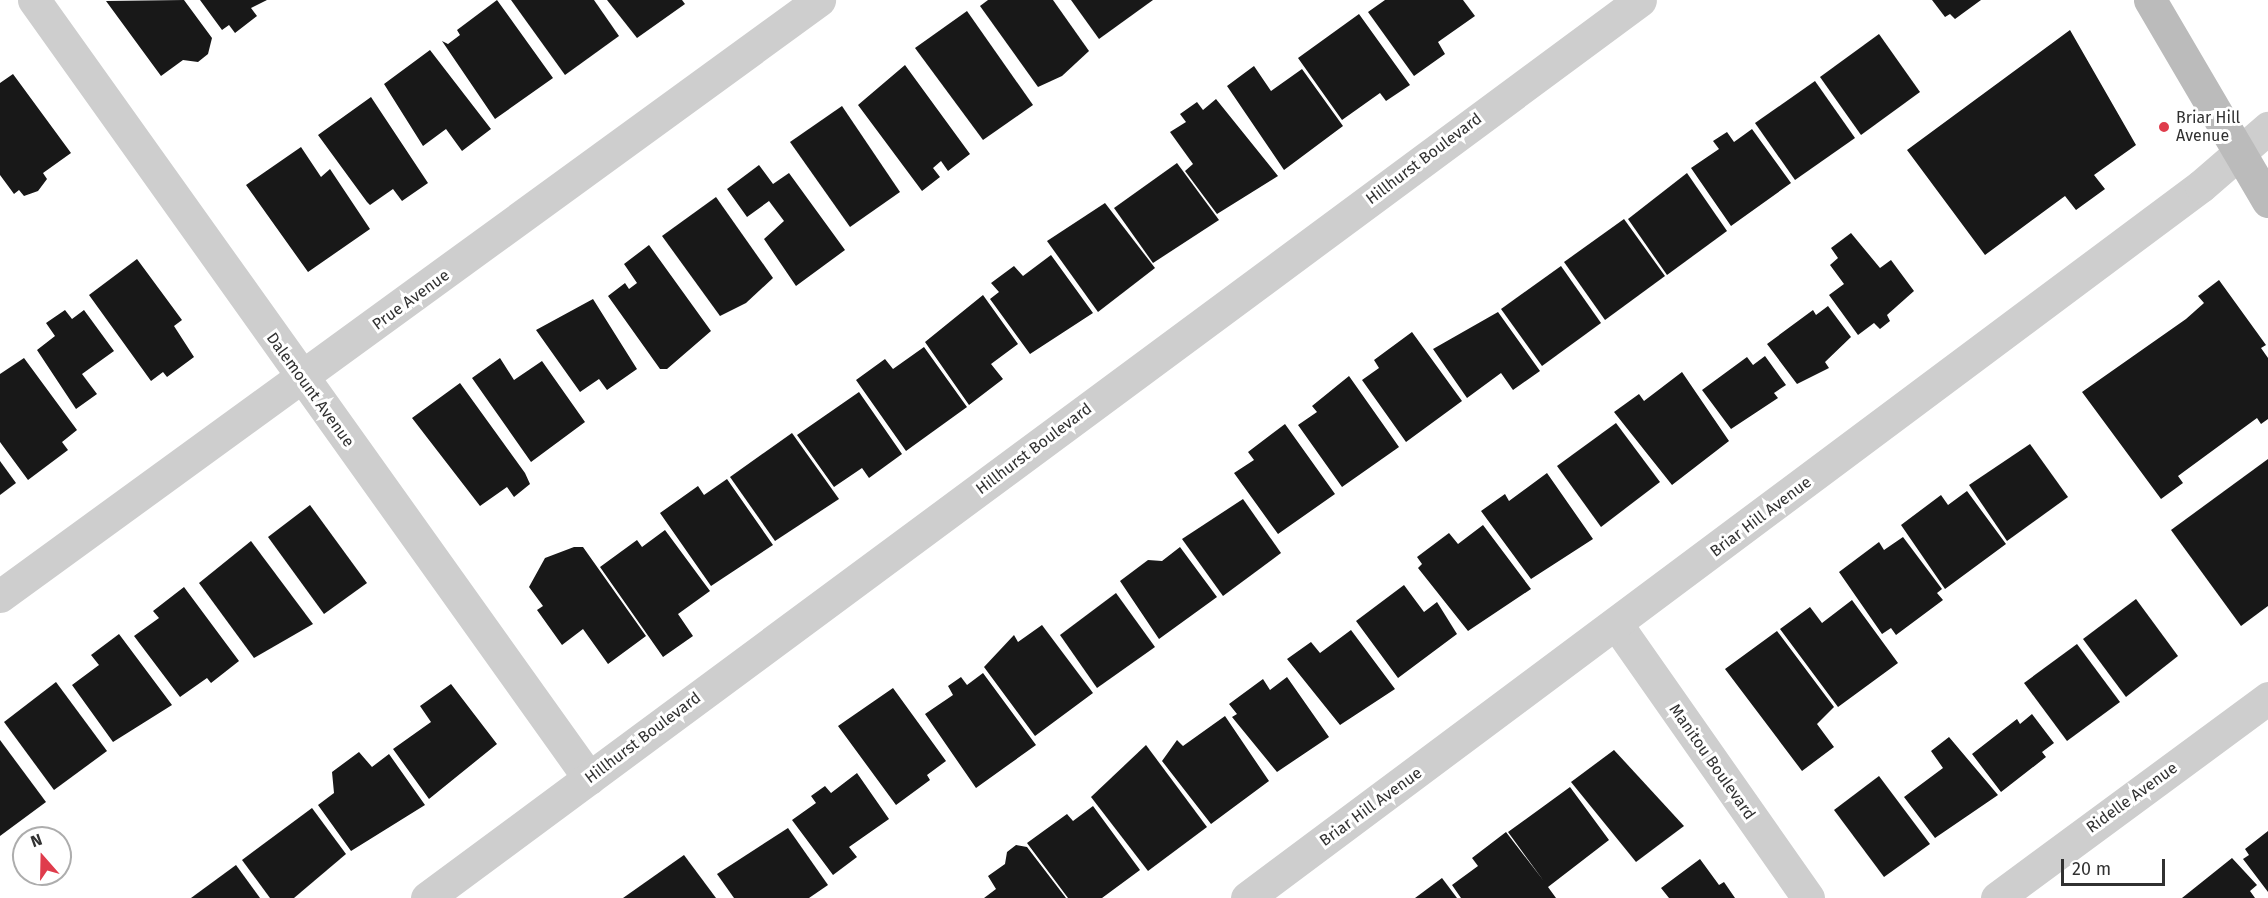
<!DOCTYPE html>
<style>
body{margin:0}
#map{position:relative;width:2268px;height:898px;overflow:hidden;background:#fff;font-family:"Fira Sans",sans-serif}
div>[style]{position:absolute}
.building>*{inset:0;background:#181818}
.minor>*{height:33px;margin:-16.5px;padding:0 16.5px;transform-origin:16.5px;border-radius:16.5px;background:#cecece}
.secondary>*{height:33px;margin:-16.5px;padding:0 16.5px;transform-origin:16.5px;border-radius:16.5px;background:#bbb}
.dots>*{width:16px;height:16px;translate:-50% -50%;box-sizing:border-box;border:3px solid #fff;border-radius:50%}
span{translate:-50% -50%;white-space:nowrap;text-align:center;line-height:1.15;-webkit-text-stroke:6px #fff;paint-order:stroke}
.poi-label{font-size:16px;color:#313131}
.left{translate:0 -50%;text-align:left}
.street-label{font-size:16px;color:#313131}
.north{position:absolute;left:12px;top:826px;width:60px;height:60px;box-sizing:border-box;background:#fff;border:2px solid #adadad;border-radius:50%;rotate:340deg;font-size:16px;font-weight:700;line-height:24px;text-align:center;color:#313131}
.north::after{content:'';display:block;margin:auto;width:21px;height:27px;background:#df3c4c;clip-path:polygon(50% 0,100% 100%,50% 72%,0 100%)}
.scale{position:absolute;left:2061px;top:859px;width:104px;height:27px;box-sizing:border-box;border:3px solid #313131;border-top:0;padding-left:8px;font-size:18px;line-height:21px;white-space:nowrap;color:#313131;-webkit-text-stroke:4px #fff;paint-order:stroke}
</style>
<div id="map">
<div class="building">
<i style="clip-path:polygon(184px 0,212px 38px,208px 54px,198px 62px,183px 60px,161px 76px,106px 1px)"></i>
<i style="clip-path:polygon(200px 0,267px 0,251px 8px,257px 16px,235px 33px,229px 25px,222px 30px)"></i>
<i style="clip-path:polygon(497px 0,553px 78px,495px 119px,442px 41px,448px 44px,460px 35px,457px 30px)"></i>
<i style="clip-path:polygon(511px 0,594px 0,619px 36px,565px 75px)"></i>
<i style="clip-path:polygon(607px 0,682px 0,685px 4px,637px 38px)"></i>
<i style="clip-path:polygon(988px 0,1053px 0,1089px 51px,1062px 76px,1038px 87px,980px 6px)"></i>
<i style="clip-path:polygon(1071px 0,1153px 0,1099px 39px)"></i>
<i style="clip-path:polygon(1385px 0,1463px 0,1475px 16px,1438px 42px,1445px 54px,1414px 76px,1368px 12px)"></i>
<i style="clip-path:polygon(1932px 0,1981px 0,1955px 19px,1950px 14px,1945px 17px)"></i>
<i style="clip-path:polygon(967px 11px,1033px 105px,983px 140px,915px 48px)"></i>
<i style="clip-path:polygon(1359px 14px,1410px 85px,1386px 101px,1380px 93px,1342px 120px,1298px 58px)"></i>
<i style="clip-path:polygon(2070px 30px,2136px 145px,2094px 175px,2105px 189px,2076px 210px,2065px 196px,1985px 255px,1907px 150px)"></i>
<i style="clip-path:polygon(1879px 34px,1920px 92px,1861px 135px,1820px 77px)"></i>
<i style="clip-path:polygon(430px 50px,491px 129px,462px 151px,446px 129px,423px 146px,384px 84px)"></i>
<i style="clip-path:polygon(905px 65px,970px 154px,948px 171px,941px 161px,933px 168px,940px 177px,922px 191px,858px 105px)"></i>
<i style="clip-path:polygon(1254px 66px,1271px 91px,1302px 69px,1343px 126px,1284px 170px,1227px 86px)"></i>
<i style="clip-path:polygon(13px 74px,71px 153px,43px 173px,47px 179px,38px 191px,24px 196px,19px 190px,14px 194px,0 175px,0 83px)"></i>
<i style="clip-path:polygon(1815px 81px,1855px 138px,1795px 180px,1755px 123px)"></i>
<i style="clip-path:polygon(371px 97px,428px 183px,402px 201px,393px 189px,370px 205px,367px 202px,318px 135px)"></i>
<i style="clip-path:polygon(1216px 99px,1278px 176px,1217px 214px,1185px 171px,1193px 164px,1170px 132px,1186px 122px,1180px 114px,1197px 102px,1203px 110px)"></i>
<i style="clip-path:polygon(842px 106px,900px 192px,850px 227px,790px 142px)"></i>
<i style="clip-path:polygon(1752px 129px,1791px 183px,1731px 226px,1691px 168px,1719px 149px,1713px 141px,1727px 132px,1734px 142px)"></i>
<i style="clip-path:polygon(301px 147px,321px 177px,330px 169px,370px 229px,308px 272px,246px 185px)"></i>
<i style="clip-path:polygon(1177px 163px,1219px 220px,1153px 263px,1114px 208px)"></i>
<i style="clip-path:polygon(759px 165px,773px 184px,789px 173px,845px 250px,796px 286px,764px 239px,784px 221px,769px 201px,747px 217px,727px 189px)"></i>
<i style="clip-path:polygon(1687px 173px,1727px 231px,1667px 275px,1628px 219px)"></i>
<i style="clip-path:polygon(716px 197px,773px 278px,746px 303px,720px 316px,662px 236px)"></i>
<i style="clip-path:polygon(1105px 203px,1155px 268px,1098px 312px,1047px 241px)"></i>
<i style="clip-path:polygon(1624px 219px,1665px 276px,1605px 320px,1564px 262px)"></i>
<i style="clip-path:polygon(1851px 233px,1880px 268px,1891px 260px,1914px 291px,1887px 315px,1890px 321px,1880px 329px,1874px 323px,1858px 335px,1829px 295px,1844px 284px,1830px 265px,1838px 258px,1831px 248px)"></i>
<i style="clip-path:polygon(649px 245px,711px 331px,667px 369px,660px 369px,608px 296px,625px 283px,629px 289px,637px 283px,624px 264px)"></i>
<i style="clip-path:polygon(1051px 255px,1093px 313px,1030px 354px,990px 299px,999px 292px,991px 283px,1014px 266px,1023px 276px)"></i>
<i style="clip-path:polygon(137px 259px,182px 320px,174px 326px,194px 357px,167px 377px,163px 372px,151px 381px,89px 295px)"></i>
<i style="clip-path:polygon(1561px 266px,1601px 323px,1542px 366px,1501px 309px)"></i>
<i style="clip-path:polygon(2219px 280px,2266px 345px,2261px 348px,2268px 358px,2268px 419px,2261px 424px,2257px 418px,2178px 476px,2183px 483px,2161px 499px,2082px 392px,2186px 319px,2204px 303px,2198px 296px)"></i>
<i style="clip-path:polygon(983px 295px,1018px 344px,991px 364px,1003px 379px,969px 405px,925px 342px)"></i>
<i style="clip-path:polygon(593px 299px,637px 369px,607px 390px,599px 379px,580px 392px,536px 330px)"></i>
<i style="clip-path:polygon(1828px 306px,1851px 337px,1825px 362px,1829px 368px,1797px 384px,1767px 344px,1813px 310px,1816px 315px)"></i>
<i style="clip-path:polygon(65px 310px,72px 319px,84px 310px,114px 351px,82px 374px,97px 394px,76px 409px,37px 350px,55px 336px,46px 323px)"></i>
<i style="clip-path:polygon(1498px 312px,1540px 371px,1513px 390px,1501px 373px,1467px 398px,1433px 349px)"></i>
<i style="clip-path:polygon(1412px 332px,1462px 401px,1406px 442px,1362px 380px,1379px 368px,1374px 360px)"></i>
<i style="clip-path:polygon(924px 347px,967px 407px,906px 451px,856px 380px,885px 359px,893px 369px)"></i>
<i style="clip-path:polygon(1765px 356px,1786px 385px,1774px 393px,1778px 398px,1731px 429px,1702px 390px,1747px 357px,1753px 365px)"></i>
<i style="clip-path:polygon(24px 358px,77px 430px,62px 442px,68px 450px,28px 480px,0 442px,0 374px)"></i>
<i style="clip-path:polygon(500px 358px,514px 380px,542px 361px,585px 422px,531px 462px,472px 378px)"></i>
<i style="clip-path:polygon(1682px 372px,1729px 441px,1672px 485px,1614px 412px,1639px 394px,1644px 401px)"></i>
<i style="clip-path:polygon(1349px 376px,1399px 447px,1342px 487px,1298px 425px,1317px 412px,1312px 406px)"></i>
<i style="clip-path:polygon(460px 383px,525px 473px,530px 484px,514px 497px,507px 487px,480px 506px,412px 418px)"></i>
<i style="clip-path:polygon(859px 392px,902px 454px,869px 478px,862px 468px,834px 487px,797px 435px)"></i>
<i style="clip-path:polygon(1616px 423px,1660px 482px,1601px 527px,1557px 466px)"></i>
<i style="clip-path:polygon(1285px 424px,1335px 494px,1278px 534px,1234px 473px,1254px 460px,1248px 452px)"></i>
<i style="clip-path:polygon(792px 433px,839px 499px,775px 541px,730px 477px)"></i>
<i style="clip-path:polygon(2030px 444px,2068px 497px,2007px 541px,1969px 485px)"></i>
<i style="clip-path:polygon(2268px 459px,2268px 606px,2241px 626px,2171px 530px)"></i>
<i style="clip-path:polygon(0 461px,16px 483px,0 495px)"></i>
<i style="clip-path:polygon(1547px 473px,1593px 539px,1531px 579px,1481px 511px,1505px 494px,1509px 501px)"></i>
<i style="clip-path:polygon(727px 479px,773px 545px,711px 586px,660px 513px,698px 486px,704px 495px)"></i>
<i style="clip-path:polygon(1967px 491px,2006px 544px,1945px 589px,1901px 525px,1941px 495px,1948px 505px)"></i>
<i style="clip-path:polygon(1243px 499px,1281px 553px,1223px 596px,1182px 539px)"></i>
<i style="clip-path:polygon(310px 505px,367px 583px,324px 614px,268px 537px)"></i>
<i style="clip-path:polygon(1483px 525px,1531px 589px,1468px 631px,1418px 568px,1422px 564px,1417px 557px,1449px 533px,1458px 544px)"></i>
<i style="clip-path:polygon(665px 530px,710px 591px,678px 614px,693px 636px,663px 657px,600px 567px,637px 540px,642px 547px)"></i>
<i style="clip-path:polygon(1903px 537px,1942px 589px,1937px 593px,1943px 600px,1896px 635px,1891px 628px,1882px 634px,1839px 572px,1879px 542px,1884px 550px)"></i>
<i style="clip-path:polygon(251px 541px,313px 624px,254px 658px,199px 583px)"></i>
<i style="clip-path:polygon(574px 547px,583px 547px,646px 636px,608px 664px,583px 629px,562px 645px,537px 610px,543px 606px,529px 587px,545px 558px)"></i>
<i style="clip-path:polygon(1180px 547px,1217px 597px,1159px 639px,1120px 581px,1148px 560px,1162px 561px)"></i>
<i style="clip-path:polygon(1404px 585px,1424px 612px,1437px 602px,1457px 634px,1398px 678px,1356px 621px)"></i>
<i style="clip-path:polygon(184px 587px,239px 661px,211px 683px,207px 678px,180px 697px,134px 636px,159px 618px,153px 611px)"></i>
<i style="clip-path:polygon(1116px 593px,1155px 647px,1097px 688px,1060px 635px)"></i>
<i style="clip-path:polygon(2136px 599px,2178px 656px,2126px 697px,2083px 639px)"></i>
<i style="clip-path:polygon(1852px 600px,1898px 663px,1838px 707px,1780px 629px,1810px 607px,1822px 623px)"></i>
<i style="clip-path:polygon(1042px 625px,1093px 693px,1035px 736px,984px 667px,1014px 635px,1018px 642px)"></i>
<i style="clip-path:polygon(1351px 630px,1395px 689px,1340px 725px,1287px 659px,1311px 642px,1320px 653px)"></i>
<i style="clip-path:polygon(1777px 631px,1834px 707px,1817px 724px,1834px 747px,1802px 771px,1725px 669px)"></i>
<i style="clip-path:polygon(119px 634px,172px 705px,113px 742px,72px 685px,99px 665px,91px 655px)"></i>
<i style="clip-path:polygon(2077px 644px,2120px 702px,2067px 741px,2024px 683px)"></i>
<i style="clip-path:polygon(983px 673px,1036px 745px,976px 788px,925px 714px,953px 695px,948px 686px,961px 677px,967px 685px)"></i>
<i style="clip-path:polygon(1287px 677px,1329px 737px,1277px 772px,1232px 717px,1237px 714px,1229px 704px,1263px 679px,1270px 690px)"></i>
<i style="clip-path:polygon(56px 682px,107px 751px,54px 790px,4px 722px)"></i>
<i style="clip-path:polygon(451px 684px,497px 744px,429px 799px,393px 749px,431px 722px,420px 706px)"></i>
<i style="clip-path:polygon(893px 688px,946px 761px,927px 775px,930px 780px,896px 805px,838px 726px)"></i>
<i style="clip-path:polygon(2032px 714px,2054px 743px,2042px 752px,2046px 757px,2001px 792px,1972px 754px,2017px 719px,2020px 724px)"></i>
<i style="clip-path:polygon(1225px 716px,1269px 781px,1211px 824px,1162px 761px,1177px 740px,1183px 746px)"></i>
<i style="clip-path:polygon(1949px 737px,1998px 795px,1935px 838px,1904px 797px,1943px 768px,1931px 751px)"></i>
<i style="clip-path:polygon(0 740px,46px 802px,0 836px)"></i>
<i style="clip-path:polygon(1146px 745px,1207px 827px,1148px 871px,1091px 797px)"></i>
<i style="clip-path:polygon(1614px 750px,1684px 826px,1636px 862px,1571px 782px)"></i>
<i style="clip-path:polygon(359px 752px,372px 767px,389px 754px,425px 805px,351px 851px,318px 805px,334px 793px,332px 772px)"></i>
<i style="clip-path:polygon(857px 773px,889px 819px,849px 847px,857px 857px,833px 875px,792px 820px,816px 803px,811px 796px,825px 786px,831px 793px)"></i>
<i style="clip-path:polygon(1879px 776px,1930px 844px,1884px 877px,1834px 810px)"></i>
<i style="clip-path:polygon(1570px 787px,1609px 840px,1548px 887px,1556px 898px,1461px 898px,1452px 885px,1478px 866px,1472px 858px,1506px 832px,1543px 880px,1508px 832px)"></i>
<i style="clip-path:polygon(1093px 806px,1140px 870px,1102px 898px,1068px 898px,1027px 843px,1067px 814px,1073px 821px)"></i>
<i style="clip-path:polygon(312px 808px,346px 854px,294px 898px,270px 898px,242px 860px)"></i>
<i style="clip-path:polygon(788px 828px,828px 885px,809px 898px,734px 898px,717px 874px)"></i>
<i style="clip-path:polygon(2268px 831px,2268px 892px,2243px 859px,2249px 855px,2245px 849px)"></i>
<i style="clip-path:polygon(1016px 845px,1027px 847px,1066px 898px,984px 898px,996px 889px,988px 876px,1005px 864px,1007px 852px)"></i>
<i style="clip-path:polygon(684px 855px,716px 898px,623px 898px)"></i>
<i style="clip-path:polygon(2232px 858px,2257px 885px,2250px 891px,2255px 898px,2182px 898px)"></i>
<i style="clip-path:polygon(1700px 859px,1719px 885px,1724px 882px,1735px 898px,1669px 898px,1661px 888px)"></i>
<i style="clip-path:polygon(236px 865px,260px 898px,191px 898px)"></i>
<i style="clip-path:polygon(1442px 878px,1457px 898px,1415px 898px)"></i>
</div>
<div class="minor">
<i style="left:34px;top:0;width:956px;rotate:54.5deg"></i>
<i style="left:0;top:596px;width:1013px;rotate:-36.04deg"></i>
<i style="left:1617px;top:625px;width:333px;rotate:55deg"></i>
<i style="left:427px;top:898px;width:1509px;rotate:-36.51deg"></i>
<i style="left:1247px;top:898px;width:1190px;rotate:-36.74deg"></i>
<i style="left:2201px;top:186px;width:89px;rotate:-40.9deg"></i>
<i style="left:1997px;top:898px;width:337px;rotate:-36.4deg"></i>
</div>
<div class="secondary">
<i style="left:2150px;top:0;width:233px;rotate:59.6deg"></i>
</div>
<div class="dots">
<i style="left:2164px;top:127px;background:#df3c4c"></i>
</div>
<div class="poi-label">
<span class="left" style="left:2176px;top:127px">Briar Hill<br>Avenue</span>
</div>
<div class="street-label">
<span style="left:1424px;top:159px;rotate:-37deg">Hillhurst Boulevard</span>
<span style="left:411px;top:300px;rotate:-36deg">Prue Avenue</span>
<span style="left:310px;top:390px;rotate:54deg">Dalemount Avenue</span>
<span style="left:1034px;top:449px;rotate:-37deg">Hillhurst Boulevard</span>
<span style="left:1761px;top:517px;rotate:-37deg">Briar Hill Avenue</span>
<span style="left:643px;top:738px;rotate:-37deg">Hillhurst Boulevard</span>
<span style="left:1712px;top:762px;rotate:55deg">Manitou Boulevard</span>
<span style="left:2132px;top:798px;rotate:-36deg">Ridelle Avenue</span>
<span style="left:1371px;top:807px;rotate:-36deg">Briar Hill Avenue</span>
</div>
<div class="north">N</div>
<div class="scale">20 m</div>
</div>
